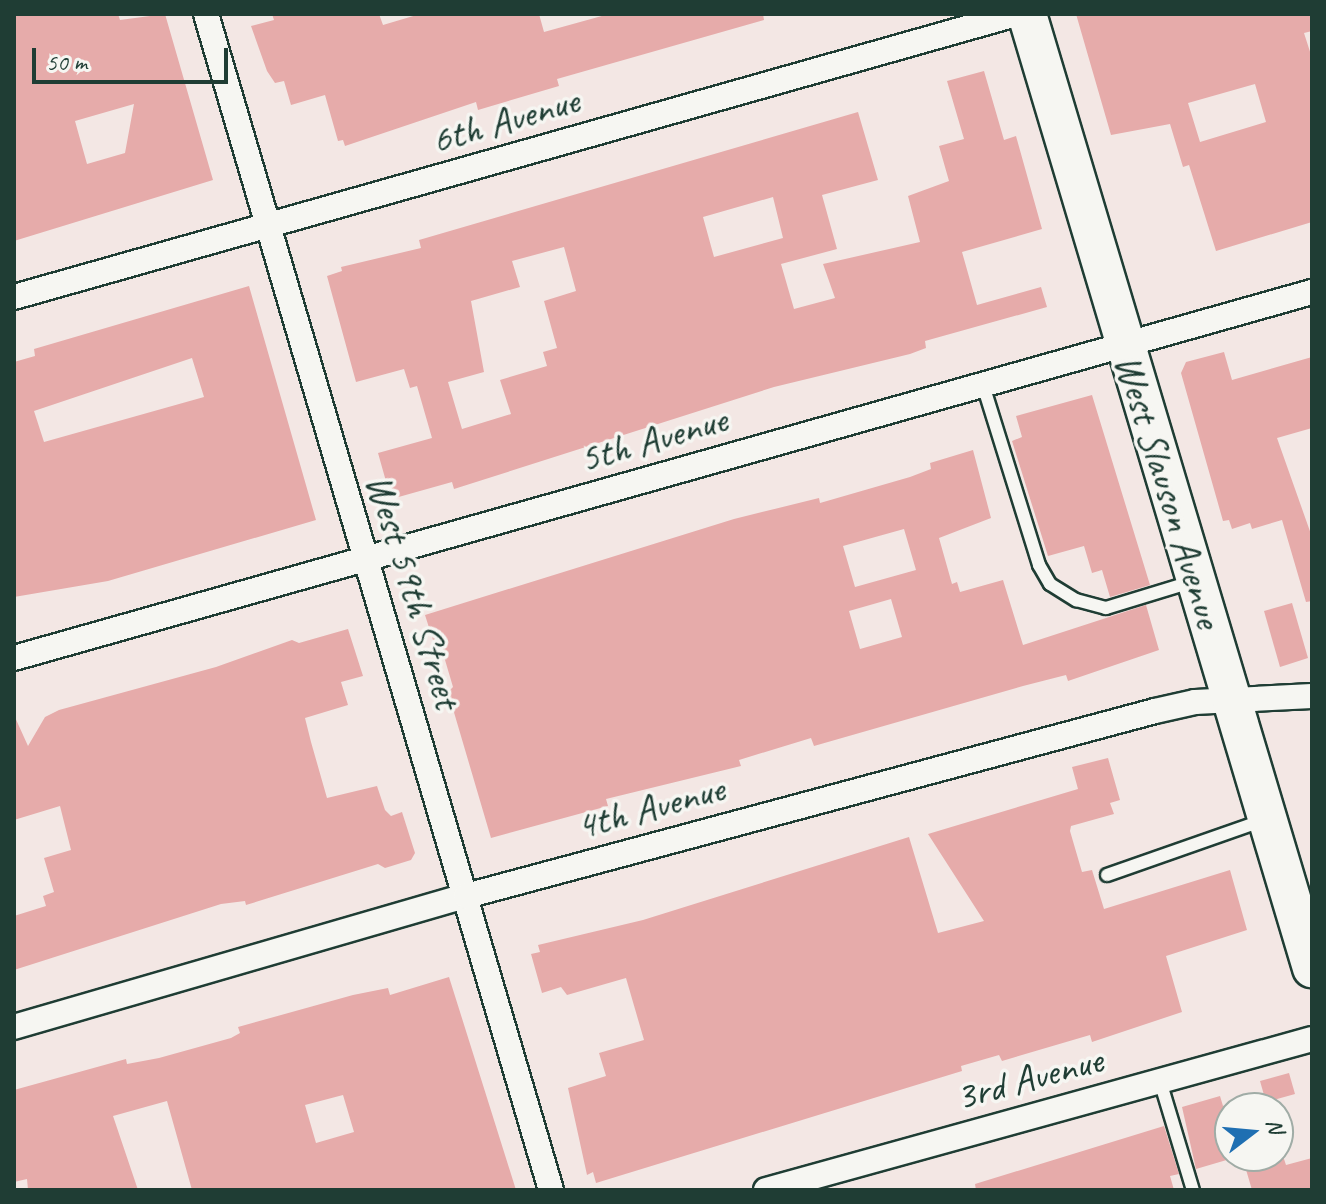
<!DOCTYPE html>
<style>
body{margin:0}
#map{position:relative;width:1326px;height:1204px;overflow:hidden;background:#f3e7e4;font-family:Caveat,sans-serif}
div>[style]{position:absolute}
.building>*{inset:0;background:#e6abaa}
.roads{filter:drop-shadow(2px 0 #1f3d34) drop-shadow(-2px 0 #1f3d34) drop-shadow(0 2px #1f3d34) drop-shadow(0 -2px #1f3d34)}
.lane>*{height:12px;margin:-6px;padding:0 6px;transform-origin:6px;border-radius:6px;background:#f6f6f2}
.street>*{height:24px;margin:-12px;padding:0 12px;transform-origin:12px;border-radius:12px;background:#f6f6f2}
.primary>*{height:38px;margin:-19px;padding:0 19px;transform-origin:19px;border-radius:19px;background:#f6f6f2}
span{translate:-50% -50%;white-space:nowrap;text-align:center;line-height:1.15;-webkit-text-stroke:7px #f6f6f2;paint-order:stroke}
.street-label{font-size:40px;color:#1f3d34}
.frame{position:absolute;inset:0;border:16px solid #1f3d34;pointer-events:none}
.north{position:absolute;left:1214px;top:1092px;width:80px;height:80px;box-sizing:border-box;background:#f6f6f2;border:2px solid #a0aca6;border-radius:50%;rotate:74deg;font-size:22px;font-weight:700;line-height:32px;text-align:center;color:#1f3d34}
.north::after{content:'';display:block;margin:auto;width:28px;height:36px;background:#1f6fb2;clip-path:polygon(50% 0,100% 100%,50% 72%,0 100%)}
.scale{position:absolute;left:32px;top:48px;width:196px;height:36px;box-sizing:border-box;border:4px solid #1f3d34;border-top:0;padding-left:10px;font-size:24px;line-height:28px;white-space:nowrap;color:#1f3d34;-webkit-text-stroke:6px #f6f6f2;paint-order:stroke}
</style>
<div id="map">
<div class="building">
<i style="clip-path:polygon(evenodd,14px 14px,118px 14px,120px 20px,165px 14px,213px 180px,14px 241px,14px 14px,134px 104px,125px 153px,87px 164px,75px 121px,134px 104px)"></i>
<i style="clip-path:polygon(272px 14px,379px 14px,383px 25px,420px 14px,539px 14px,544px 32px,609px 14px,763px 14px,764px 20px,557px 79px,559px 86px,478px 110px,476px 102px,345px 146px,343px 140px,338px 141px,325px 95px,291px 105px,284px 81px,275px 83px,267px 71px,251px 26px,274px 20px)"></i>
<i style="clip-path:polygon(evenodd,1076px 14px,1312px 14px,1312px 31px,1304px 33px,1312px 58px,1312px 222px,1216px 251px,1189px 165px,1183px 167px,1170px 124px,1111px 135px,1076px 14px,1255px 84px,1266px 122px,1200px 142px,1188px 103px,1255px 84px)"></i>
<i style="clip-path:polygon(evenodd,984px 71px,1004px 140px,1016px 136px,1042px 229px,962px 252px,977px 305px,1041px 287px,1047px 307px,925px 341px,926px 348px,910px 354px,774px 387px,454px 489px,452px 482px,395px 498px,389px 492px,378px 453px,432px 438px,417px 386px,410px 388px,404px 369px,356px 382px,327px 276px,342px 271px,341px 267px,421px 248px,419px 240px,858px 112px,878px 180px,822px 195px,837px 249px,781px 264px,794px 309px,835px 298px,823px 264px,920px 242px,908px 196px,949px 181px,939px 146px,964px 139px,947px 81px,984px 71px,773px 197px,783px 238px,714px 257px,703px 217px,773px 197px,984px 71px,564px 247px,576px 291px,544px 301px,557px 348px,543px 352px,547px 366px,500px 380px,511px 414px,462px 429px,448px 382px,484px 372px,471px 301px,520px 287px,512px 261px,564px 247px)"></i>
<i style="clip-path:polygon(evenodd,249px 286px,316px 520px,108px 581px,14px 597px,14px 362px,35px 356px,34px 349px,249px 286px,192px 358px,204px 397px,44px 442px,34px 411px,192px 358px)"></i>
<i style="clip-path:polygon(1224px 352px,1232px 380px,1312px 357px,1312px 428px,1277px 438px,1312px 537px,1312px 601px,1306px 602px,1282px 520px,1252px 529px,1250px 523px,1232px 529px,1229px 520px,1223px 521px,1181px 373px,1186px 362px)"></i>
<i style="clip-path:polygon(1092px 395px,1150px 585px,1110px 597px,1102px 570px,1092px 573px,1084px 546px,1048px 556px,1012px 441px,1022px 437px,1016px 416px)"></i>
<i style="clip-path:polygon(evenodd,973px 450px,991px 518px,939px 538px,952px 584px,957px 582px,960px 592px,1003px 580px,1023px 645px,1146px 605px,1159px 650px,1068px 681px,1066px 675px,1023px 686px,814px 746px,811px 738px,739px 760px,741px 766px,606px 799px,608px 806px,491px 838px,448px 692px,453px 687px,440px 643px,433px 640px,425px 615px,734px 519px,819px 498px,820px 503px,910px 477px,931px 469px,930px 463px,973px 450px,904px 529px,916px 570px,855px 587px,843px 546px,904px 529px,973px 450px,891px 599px,902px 637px,860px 649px,849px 611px,891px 599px)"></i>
<i style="clip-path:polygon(1292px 603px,1308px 658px,1280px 667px,1264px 611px)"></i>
<i style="clip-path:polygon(348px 629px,363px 676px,341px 682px,348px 705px,305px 718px,311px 742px,327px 798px,377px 786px,385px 810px,391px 816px,402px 812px,415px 853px,411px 860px,385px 868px,378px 864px,246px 905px,245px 901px,221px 904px,14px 970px,14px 916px,46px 906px,43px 896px,54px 892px,44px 858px,71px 850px,60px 806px,14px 820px,14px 715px,28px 746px,45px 717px,59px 710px,216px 667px,292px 640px,299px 643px)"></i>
<i style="clip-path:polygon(1108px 758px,1120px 800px,1110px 803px,1114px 814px,1071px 826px,1070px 831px,1082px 872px,1092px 870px,1104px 909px,1230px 870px,1247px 930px,1166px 956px,1182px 1012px,1092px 1042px,1090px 1035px,1002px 1061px,999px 1055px,961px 1066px,962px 1071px,596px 1183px,593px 1172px,587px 1175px,568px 1088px,606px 1076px,599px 1053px,644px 1040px,626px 978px,567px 995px,561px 987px,542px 993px,531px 954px,540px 952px,538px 945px,643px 920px,909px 837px,938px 933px,984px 921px,928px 834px,1078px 789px,1072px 767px)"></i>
<i style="clip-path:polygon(evenodd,449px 977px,516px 1190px,192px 1190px,167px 1101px,113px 1116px,138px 1190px,28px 1190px,27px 1179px,14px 1182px,14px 1090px,126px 1059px,127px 1064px,159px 1058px,231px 1038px,240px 1033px,238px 1027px,353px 995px,388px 988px,390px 995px,449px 977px,343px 1095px,354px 1132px,316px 1143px,305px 1105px,343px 1095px)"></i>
<i style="clip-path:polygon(1289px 1073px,1295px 1094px,1266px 1102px,1260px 1081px)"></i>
<i style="clip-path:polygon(1220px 1096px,1223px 1106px,1230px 1104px,1230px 1159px,1196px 1169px,1182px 1107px)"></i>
<i style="clip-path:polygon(1164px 1126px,1179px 1174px,1170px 1176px,1174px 1190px,976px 1190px,975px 1184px)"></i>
<i style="clip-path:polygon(1242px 1156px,1283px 1156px,1286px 1165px,1312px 1158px,1312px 1190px,1252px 1190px)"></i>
</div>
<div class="roads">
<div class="lane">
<i style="left:983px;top:385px;width:189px;rotate:72.7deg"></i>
<i style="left:1039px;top:565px;width:22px;rotate:60deg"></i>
<i style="left:1050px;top:584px;width:31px;rotate:32deg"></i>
<i style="left:1076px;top:600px;width:31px;rotate:15deg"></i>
<i style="left:1106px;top:608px;width:89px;rotate:-17deg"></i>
<i style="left:1107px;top:875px;width:166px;rotate:-19.3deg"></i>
<i style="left:1160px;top:1081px;width:114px;rotate:73.2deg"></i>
</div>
<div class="street">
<i style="left:206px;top:14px;width:1226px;rotate:73.65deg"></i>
<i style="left:14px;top:297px;width:1041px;rotate:-15.77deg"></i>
<i style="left:14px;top:658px;width:1349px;rotate:-15.75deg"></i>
<i style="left:14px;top:1027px;width:471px;rotate:-16.2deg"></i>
<i style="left:466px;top:896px;width:713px;rotate:-15.03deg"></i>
<i style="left:1155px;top:711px;width:41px;rotate:-12.7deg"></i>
<i style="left:1195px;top:702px;width:117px;rotate:-2.9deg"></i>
<i style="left:766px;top:1190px;width:566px;rotate:-15.46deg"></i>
</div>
<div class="primary">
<i style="left:1027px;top:14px;width:996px;rotate:73.37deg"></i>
</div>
</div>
<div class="street-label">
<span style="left:505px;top:120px;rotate:-16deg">6th Avenue</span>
<span style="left:653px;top:439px;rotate:-16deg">5th Avenue</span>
<span style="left:1169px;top:491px;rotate:73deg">West Slauson Avenue</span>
<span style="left:414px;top:591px;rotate:73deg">West 59th Street</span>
<span style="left:650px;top:807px;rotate:-15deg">4th Avenue</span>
<span style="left:1029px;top:1078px;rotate:-15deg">3rd Avenue</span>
</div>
<div class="frame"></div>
<div class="north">N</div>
<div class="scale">50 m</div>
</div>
